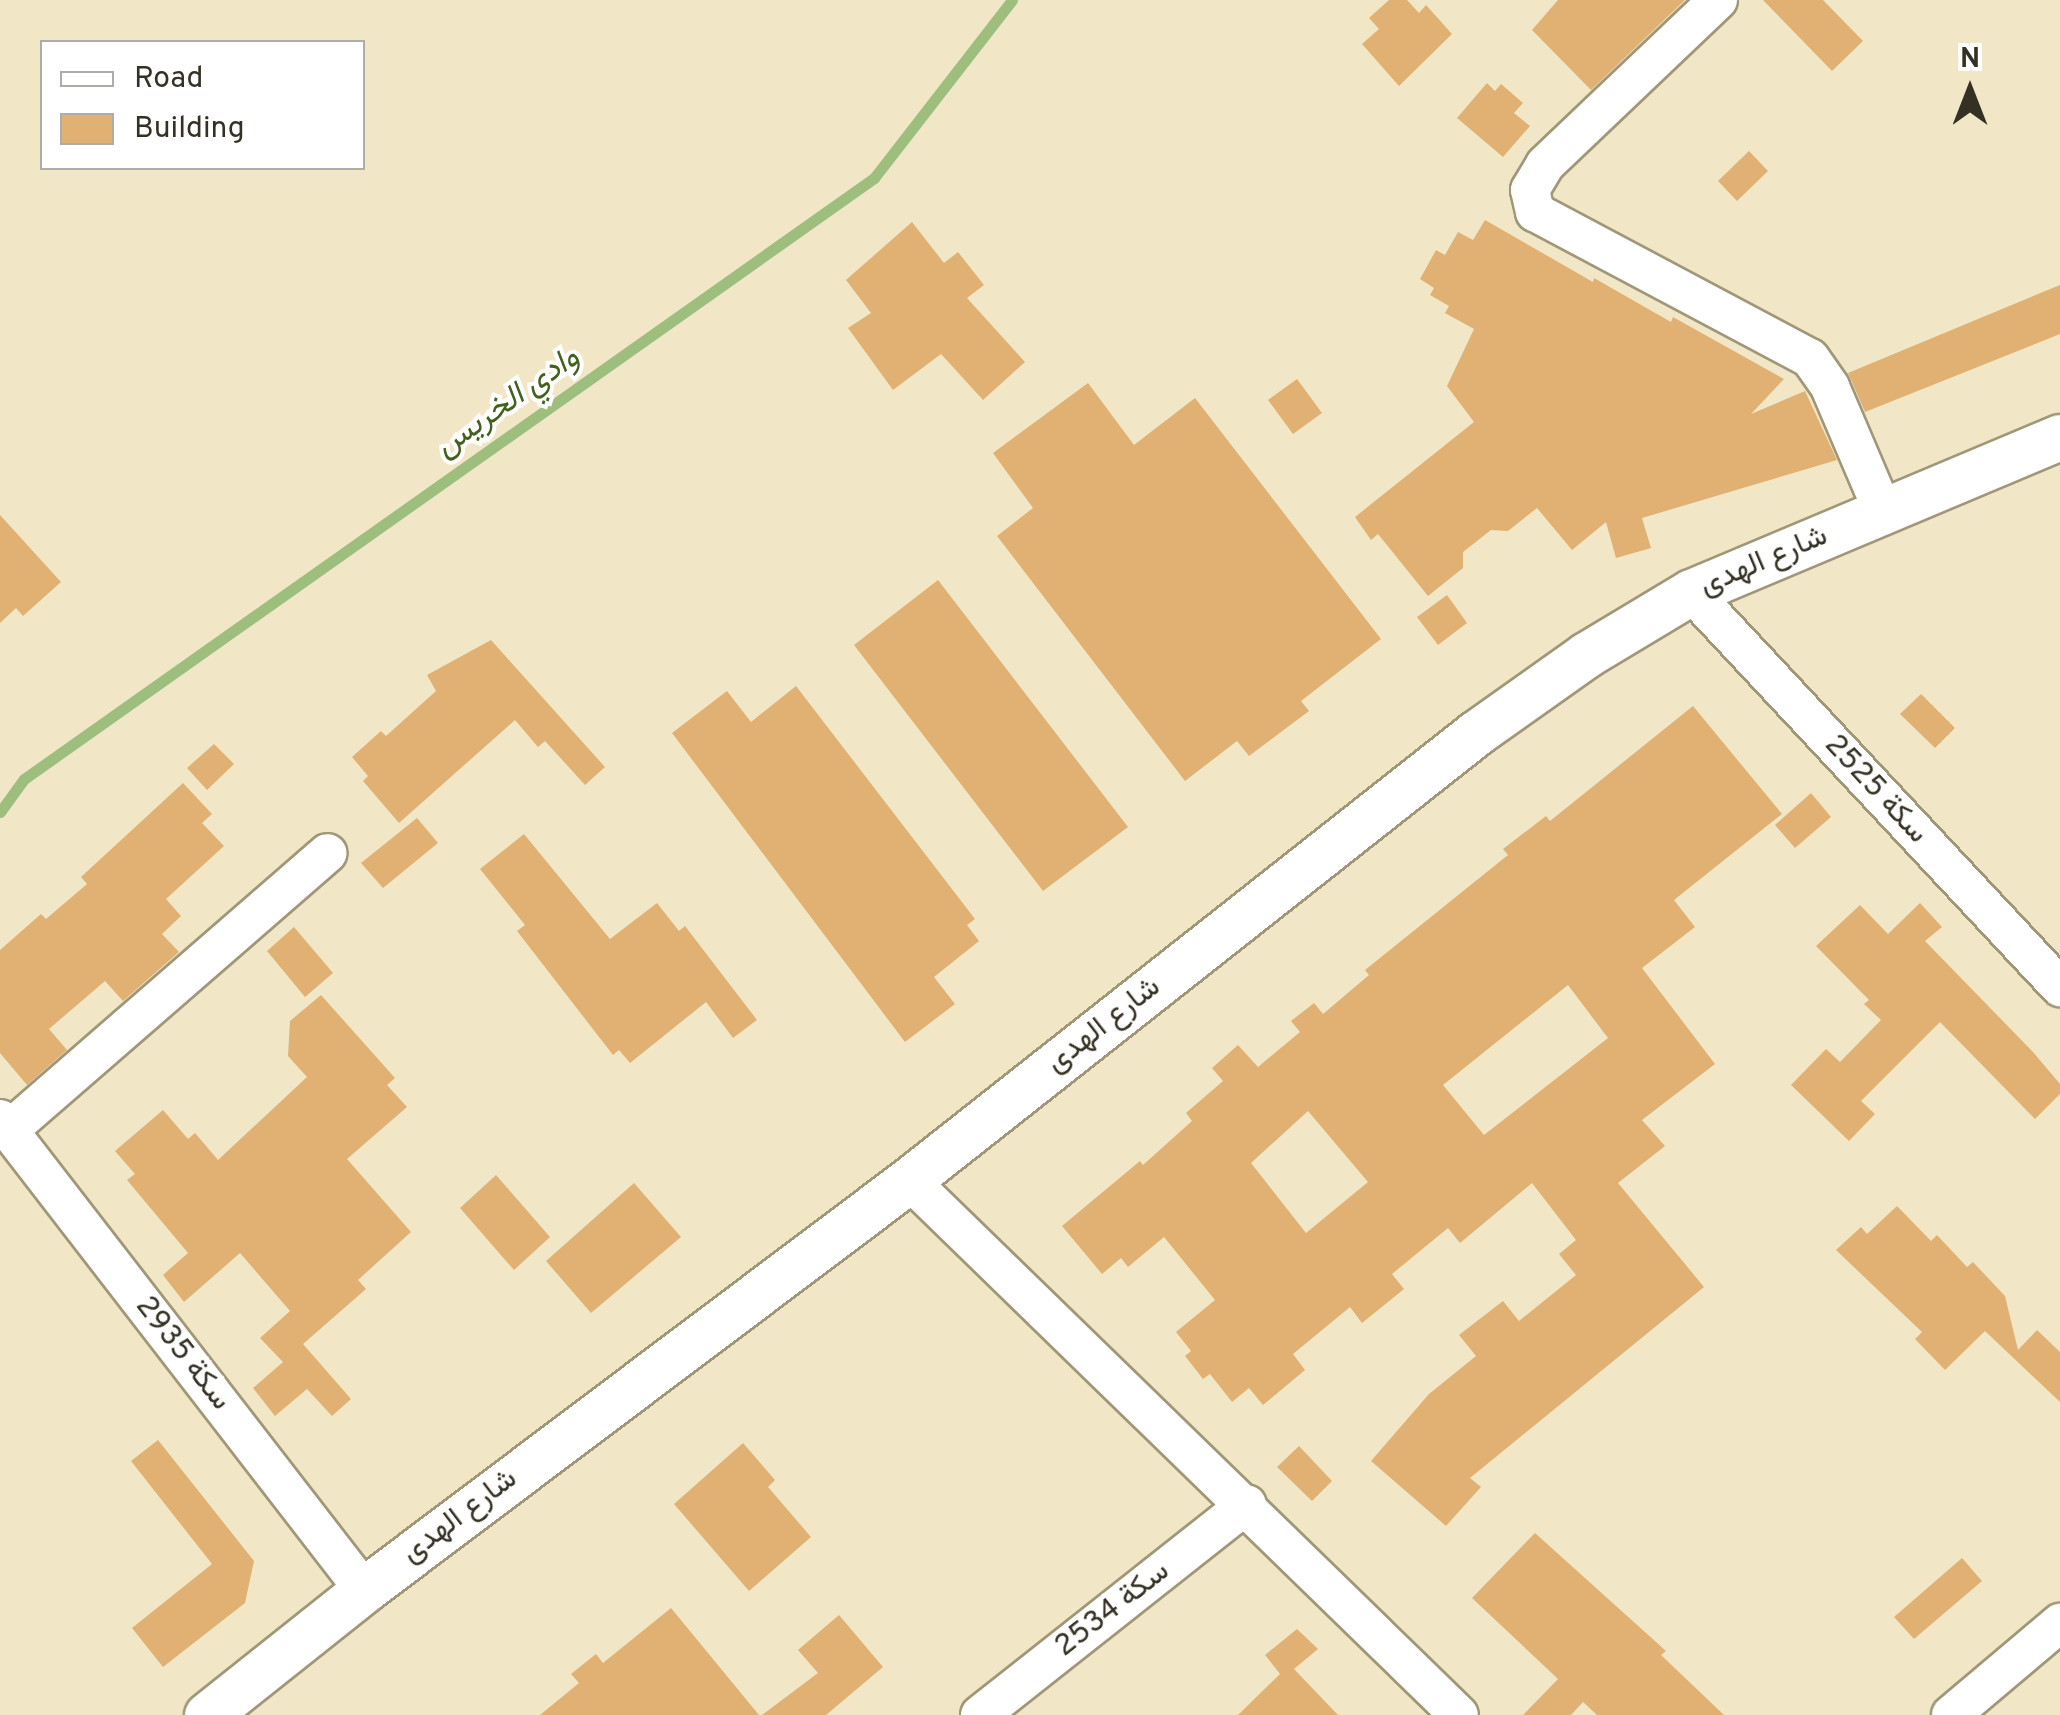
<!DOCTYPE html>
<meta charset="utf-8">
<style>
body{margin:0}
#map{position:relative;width:2060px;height:1715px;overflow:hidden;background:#f1e7c7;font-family:Overpass,Vazirmatn,sans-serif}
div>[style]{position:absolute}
.stream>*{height:11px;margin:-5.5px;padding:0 5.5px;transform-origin:5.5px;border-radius:5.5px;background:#9dbe7d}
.building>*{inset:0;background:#e0b172}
.roads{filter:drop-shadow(2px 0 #a09779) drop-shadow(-2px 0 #a09779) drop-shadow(0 2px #a09779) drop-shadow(0 -2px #a09779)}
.minor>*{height:38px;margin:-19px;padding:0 19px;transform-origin:19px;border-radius:19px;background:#fff}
.tertiary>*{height:45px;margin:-22.5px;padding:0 22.5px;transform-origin:22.5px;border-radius:22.5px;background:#fff}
span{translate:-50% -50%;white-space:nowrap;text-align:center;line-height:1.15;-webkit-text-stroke:8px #fff;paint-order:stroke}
.street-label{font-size:30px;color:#343024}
.water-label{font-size:32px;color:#42611d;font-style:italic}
.legend{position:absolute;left:40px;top:40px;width:325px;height:130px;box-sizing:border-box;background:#fff;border:2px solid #aeaca7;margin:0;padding:12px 18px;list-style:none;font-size:30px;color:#343024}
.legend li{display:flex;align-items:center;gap:20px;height:50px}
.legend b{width:50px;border:2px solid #aeaca7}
.north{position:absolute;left:1920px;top:40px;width:100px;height:100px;-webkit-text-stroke:8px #fff;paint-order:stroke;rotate:0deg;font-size:28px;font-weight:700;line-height:40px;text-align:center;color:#343024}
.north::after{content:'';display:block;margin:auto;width:35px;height:45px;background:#343024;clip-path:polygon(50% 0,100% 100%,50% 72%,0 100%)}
</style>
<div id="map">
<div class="stream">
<i style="left:0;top:812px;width:41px;rotate:-54deg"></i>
<i style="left:24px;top:779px;width:1041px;rotate:-35.26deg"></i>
<i style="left:874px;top:178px;width:225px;rotate:-52.2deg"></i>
</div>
<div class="building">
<i style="clip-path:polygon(1389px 0,1407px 0,1419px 13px,1426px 5px,1452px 34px,1399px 86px,1362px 44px,1379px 29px,1369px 18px)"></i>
<i style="clip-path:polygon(1558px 0,1685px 0,1591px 90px,1532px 30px)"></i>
<i style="clip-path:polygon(1763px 0,1823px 0,1863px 41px,1832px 71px)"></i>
<i style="clip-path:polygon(1487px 83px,1495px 91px,1501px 84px,1523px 103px,1514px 113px,1530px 126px,1503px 157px,1457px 118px)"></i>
<i style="clip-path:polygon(1749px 151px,1768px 171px,1737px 201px,1718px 181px)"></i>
<i style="clip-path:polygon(1485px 220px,1593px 282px,1594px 278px,1671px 322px,1673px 317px,1784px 379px,1751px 414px,1805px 391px,1837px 460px,1642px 518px,1651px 548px,1616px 558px,1606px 522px,1572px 550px,1537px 508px,1508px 531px,1491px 530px,1463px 552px,1463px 568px,1428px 596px,1378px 534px,1371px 540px,1355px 517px,1474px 422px,1447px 386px,1474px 329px,1445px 313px,1449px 306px,1430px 295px,1434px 288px,1420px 279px,1436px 250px,1445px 255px,1458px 232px,1473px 240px)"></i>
<i style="clip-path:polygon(912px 222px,944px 263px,958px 252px,984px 285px,967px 298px,1025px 362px,983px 400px,941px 354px,893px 390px,848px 328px,871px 313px,846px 280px)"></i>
<i style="clip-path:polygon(2060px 285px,2060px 334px,1865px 412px,1848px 373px)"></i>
<i style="clip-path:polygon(1297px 379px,1322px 413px,1293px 434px,1268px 400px)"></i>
<i style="clip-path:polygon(1088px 383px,1134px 445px,1195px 398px,1381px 639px,1301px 701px,1309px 711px,1249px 756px,1237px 741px,1185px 781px,997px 536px,1033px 508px,993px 453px)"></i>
<i style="clip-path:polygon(0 515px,61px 582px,23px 616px,16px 608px,0 623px)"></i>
<i style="clip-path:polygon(938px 580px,1128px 827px,1043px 891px,854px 645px)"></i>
<i style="clip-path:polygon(1447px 595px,1467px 623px,1438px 645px,1417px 617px)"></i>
<i style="clip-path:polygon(491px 640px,605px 767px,585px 785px,545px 741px,538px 747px,515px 720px,399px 823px,363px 781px,368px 776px,352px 757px,381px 731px,386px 736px,436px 691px,427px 675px)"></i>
<i style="clip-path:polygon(796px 686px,975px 919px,967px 925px,979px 941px,934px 977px,955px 1004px,905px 1042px,672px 733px,727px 691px,751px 722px)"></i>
<i style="clip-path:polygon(1921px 694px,1955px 728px,1935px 748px,1900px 714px)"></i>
<i style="clip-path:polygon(evenodd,1693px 706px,1782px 814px,1674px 900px,1695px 927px,1642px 968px,1715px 1064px,1642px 1120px,1665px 1146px,1618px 1183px,1704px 1287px,1470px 1478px,1481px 1487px,1446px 1526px,1371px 1461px,1429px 1394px,1476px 1356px,1459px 1335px,1503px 1301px,1519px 1321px,1576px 1275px,1559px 1254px,1576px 1240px,1532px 1183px,1460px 1243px,1448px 1228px,1392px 1274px,1404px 1289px,1362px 1323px,1350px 1307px,1293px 1354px,1305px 1370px,1263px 1405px,1249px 1388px,1232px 1402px,1210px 1374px,1203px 1379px,1185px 1356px,1191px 1351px,1176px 1332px,1215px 1300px,1164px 1237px,1128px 1267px,1121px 1258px,1102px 1274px,1062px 1226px,1140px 1161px,1143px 1165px,1192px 1121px,1186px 1113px,1223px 1081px,1212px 1068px,1238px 1045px,1258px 1067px,1300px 1032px,1291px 1021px,1314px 1003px,1323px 1014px,1369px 975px,1365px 970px,1508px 855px,1503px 849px,1546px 816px,1550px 821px,1693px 706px,1568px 985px,1608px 1038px,1484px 1135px,1443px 1085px,1568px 985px,1693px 706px,1308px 1111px,1368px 1182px,1306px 1233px,1251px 1163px,1308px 1111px)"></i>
<i style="clip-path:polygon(214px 744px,234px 764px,207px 790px,187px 768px)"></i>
<i style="clip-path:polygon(183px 783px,212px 814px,202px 823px,224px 846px,166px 899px,181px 916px,162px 934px,179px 952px,123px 1001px,105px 981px,49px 1029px,67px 1050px,27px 1085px,0 1053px,0 950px,41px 914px,46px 919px,87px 884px,81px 877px)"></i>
<i style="clip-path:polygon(1811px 793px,1831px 817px,1795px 848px,1775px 825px)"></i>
<i style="clip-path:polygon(417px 818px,438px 843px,383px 888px,361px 863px)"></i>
<i style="clip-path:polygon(524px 834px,610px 939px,657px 903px,679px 931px,685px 926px,757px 1020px,733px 1038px,706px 1002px,630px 1063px,619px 1050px,613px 1055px,517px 931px,525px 925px,480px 869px)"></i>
<i style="clip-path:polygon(1920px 903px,1942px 927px,1925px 941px,2033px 1052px,2060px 1084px,2060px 1094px,2035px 1119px,1940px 1022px,1861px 1101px,1875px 1114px,1849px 1141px,1791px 1085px,1826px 1049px,1840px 1062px,1881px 1020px,1864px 1004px,1869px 1000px,1816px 946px,1860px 905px,1888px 934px)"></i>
<i style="clip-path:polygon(294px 927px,333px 973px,305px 997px,267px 951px)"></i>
<i style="clip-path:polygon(321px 995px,395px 1078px,387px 1085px,407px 1107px,347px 1159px,411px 1232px,358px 1280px,366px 1289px,303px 1344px,351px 1399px,332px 1416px,307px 1389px,275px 1416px,253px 1388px,283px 1362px,260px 1338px,290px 1311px,240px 1253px,184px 1302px,163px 1275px,188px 1253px,127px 1180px,135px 1174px,115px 1151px,163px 1110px,188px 1139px,195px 1133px,218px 1160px,307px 1077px,288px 1056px,290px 1021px)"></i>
<i style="clip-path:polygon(496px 1175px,550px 1237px,514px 1270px,460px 1208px)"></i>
<i style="clip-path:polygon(634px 1183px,681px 1237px,591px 1313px,546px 1261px)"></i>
<i style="clip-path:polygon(1897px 1206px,1931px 1241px,1937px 1235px,1967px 1267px,1973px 1262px,2005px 1296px,2018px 1350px,2037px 1330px,2060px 1352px,2060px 1402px,1985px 1331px,1945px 1370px,1915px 1339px,1922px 1332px,1836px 1250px,1861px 1227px,1867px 1234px)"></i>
<i style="clip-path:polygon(158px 1440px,254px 1561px,245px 1603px,163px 1667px,132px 1628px,212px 1564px,131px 1461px)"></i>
<i style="clip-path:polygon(743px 1443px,775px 1480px,768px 1487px,811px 1537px,749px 1591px,674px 1504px)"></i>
<i style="clip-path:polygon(1299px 1446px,1332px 1481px,1312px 1501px,1277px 1467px)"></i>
<i style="clip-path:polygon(1535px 1533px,1666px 1651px,1661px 1655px,1724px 1715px,1597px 1715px,1583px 1702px,1571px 1715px,1523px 1715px,1558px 1679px,1472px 1598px)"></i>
<i style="clip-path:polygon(1962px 1558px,1982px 1581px,1914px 1639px,1894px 1617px)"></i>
<i style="clip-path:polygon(671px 1608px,759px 1715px,540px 1715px,579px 1683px,571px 1674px,596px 1654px,603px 1663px)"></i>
<i style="clip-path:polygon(839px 1615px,883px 1667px,826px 1715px,762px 1715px,818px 1673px,798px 1650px)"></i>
<i style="clip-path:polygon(1297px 1629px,1318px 1649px,1294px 1669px,1338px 1715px,1238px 1715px,1280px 1674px,1265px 1655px)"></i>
</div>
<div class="roads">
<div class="minor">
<i style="left:1718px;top:0;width:239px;rotate:136.4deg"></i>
<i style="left:1545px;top:165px;width:29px;rotate:121deg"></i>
<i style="left:1530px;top:190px;width:23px;rotate:77deg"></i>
<i style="left:1535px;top:212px;width:311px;rotate:28deg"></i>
<i style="left:1810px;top:358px;width:35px;rotate:55deg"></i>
<i style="left:1830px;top:387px;width:135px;rotate:66.9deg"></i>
<i style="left:1691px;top:592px;width:541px;rotate:46.95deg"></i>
<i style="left:0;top:1119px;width:595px;rotate:52.3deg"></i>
<i style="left:9px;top:1130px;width:422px;rotate:-41deg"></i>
<i style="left:909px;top:1180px;width:767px;rotate:44.21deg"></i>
<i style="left:980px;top:1715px;width:340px;rotate:-38.3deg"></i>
<i style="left:1951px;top:1715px;width:143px;rotate:-40.2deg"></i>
</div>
<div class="tertiary">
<i style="left:207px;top:1715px;width:201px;rotate:-38.5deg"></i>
<i style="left:364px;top:1590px;width:682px;rotate:-36.95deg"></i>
<i style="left:909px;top:1180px;width:722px;rotate:-38.25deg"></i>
<i style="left:1476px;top:733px;width:135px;rotate:-35.3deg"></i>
<i style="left:1586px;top:655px;width:122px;rotate:-31deg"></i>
<i style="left:1691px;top:592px;width:400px;rotate:-22.8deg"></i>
</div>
</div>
<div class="street-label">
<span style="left:1764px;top:562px;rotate:-23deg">شارع الهدى</span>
<span style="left:1875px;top:790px;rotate:47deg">سكة 2525</span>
<span style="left:1104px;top:1026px;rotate:-38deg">شارع الهدى</span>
<span style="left:182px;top:1354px;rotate:52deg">سكة 2935</span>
<span style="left:460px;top:1517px;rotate:-37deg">شارع الهدى</span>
<span style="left:1113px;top:1610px;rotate:-38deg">سكة 2534</span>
</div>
<div class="water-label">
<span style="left:508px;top:403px;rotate:-35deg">وادي الخريس</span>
</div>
<ul class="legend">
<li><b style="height:12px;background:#fff"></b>Road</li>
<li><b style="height:28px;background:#e0b172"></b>Building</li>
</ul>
<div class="north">N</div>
</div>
